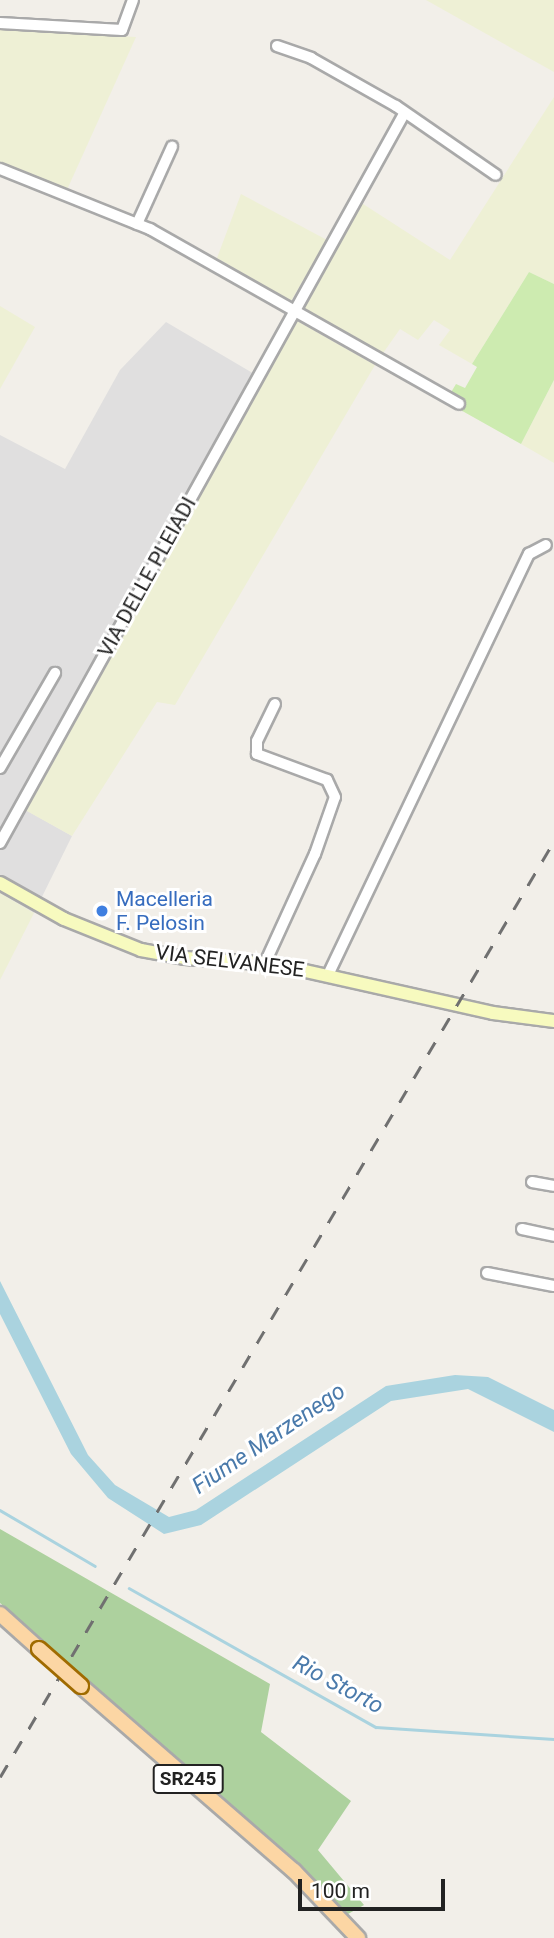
<!DOCTYPE html>
<style>
body{margin:0}
#map{position:relative;width:554px;height:1938px;overflow:hidden;background:#f2efe9;font-family:Roboto,sans-serif}
div>[style]{position:absolute}
.residential>*{inset:0;background:#e0dfdf}
.farmland>*{inset:0;background:#eef0d5}
.grass>*{inset:0;background:#cdebb0}
.forest>*{inset:0;background:#add19e}
.water>*{inset:0;background:#aad3df}
.stream>*{height:2.5px;margin:-1.25px;padding:0 1.25px;transform-origin:1.25px;border-radius:1.25px;background:#aad3df}
.roads{filter:drop-shadow(2px 0 #a9a9a9) drop-shadow(-2px 0 #a9a9a9) drop-shadow(0 2px #a9a9a9) drop-shadow(0 -2px #a9a9a9)}
.street>*{height:10px;margin:-5px;padding:0 5px;transform-origin:5px;border-radius:5px;background:#fff}
.secondary>*{height:12px;margin:-6px;padding:0 6px;transform-origin:6px;border-radius:6px;background:#f7fabf}
.primary>*{height:14px;margin:-7px;padding:0 7px;transform-origin:7px;border-radius:7px;background:#fcd6a4}
.rail>*{height:2.5px;margin-top:-1.25px;transform-origin:0;background:repeating-linear-gradient(90deg,#707070 0 14px,transparent 0 28px)}
.bridges{filter:drop-shadow(2px 0 #a06b00) drop-shadow(-2px 0 #a06b00) drop-shadow(0 2px #a06b00) drop-shadow(0 -2px #a06b00)}
.primary-bridge>*{height:14px;margin:-7px;padding:0 7px;transform-origin:7px;border-radius:7px;background:#fcd6a4}
.dots>*{width:19px;height:19px;translate:-50% -50%;box-sizing:border-box;border:4px solid #fff;border-radius:50%}
span{translate:-50% -50%;white-space:nowrap;text-align:center;line-height:1.15;-webkit-text-stroke:6px #fff;paint-order:stroke}
.shield-label span{padding:2px 5px;background:#fff;border:2px solid;border-radius:5px;-webkit-text-stroke-width:0}
.shield-label{font-size:19px;color:#222;font-weight:700}
.street-label{font-size:21px;color:#222}
.shop-label{font-size:21px;color:#366cbe}
.left{translate:0 -50%;text-align:left}
.water-label{font-size:23px;color:#4a7aab;font-style:italic}
.scale{position:absolute;left:298px;top:1879px;width:147px;height:32px;box-sizing:border-box;border:4px solid #222;border-top:0;padding-left:9px;font-size:21px;line-height:24px;white-space:nowrap;color:#222;-webkit-text-stroke:5px #fff;paint-order:stroke}
</style>
<div id="map">
<div class="residential">
<i style="clip-path:polygon(166px 322px,263px 379px,26px 810px,72px 836px,34px 913px,0 893px,0 435px,65px 469px,120px 370px)"></i>
</div>
<div class="farmland">
<i style="clip-path:polygon(426px 0,554px 0,554px 72px)"></i>
<i style="clip-path:polygon(0 29px,136px 37px,66px 192px,0 164px)"></i>
<i style="clip-path:polygon(554px 97px,554px 284px,529px 272px,472px 364px,439px 345px,450px 330px,434px 320px,418px 340px,400px 329px,381px 356px,297px 313px,360px 202px,450px 260px)"></i>
<i style="clip-path:polygon(241px 194px,327px 240px,291px 301px,217px 258px)"></i>
<i style="clip-path:polygon(0 306px,35px 327px,0 389px)"></i>
<i style="clip-path:polygon(297px 321px,375px 365px,175px 705px,157px 702px,72px 836px,25px 810px)"></i>
<i style="clip-path:polygon(554px 380px,554px 463px,521px 444px)"></i>
<i style="clip-path:polygon(0 893px,34px 913px,0 980px)"></i>
</div>
<div class="grass">
<i style="clip-path:polygon(529px 272px,554px 284px,554px 380px,521px 444px,457px 408px,450px 394px,456px 384px,465px 388px,477px 367px,472px 364px)"></i>
</div>
<div class="forest">
<i style="clip-path:polygon(0 1529px,270px 1684px,261px 1732px,351px 1801px,318px 1850px,364px 1905px,348px 1914px,0 1603px)"></i>
</div>
<div class="water">
<i style="clip-path:polygon(0 1281px,88px 1455px,115px 1485px,169px 1517px,196px 1510px,386px 1386px,455px 1375px,488px 1377px,554px 1410px,554px 1432px,468px 1389px,391px 1401px,201px 1525px,164px 1534px,108px 1498px,71px 1454px,0 1314px)"></i>
</div>
<div class="stream">
<i style="left:0;top:1510px;width:110px;rotate:30.5deg"></i>
<i style="left:129px;top:1588px;width:283px;rotate:29.4deg"></i>
<i style="left:376px;top:1727px;width:178px;rotate:3.9deg"></i>
</div>
<div class="roads">
<div class="street">
<i style="left:0;top:23px;width:122px;rotate:3.3deg"></i>
<i style="left:122px;top:30px;width:32px;rotate:-70deg"></i>
<i style="left:277px;top:46px;width:36px;rotate:19deg"></i>
<i style="left:311px;top:58px;width:98px;rotate:29.5deg"></i>
<i style="left:396px;top:106px;width:121px;rotate:34.6deg"></i>
<i style="left:0;top:169px;width:162px;rotate:21.8deg"></i>
<i style="left:150px;top:229px;width:355px;rotate:29.5deg"></i>
<i style="left:137px;top:224px;width:85px;rotate:-65.6deg"></i>
<i style="left:0;top:768px;width:110px;rotate:-59.9deg"></i>
<i style="left:0;top:843px;width:833px;rotate:-61.01deg"></i>
<i style="left:265px;top:963px;width:120px;rotate:-65.4deg"></i>
<i style="left:315px;top:854px;width:60px;rotate:-70.7deg"></i>
<i style="left:335px;top:797px;width:19px;rotate:-115deg"></i>
<i style="left:327px;top:780px;width:75px;rotate:-159.6deg"></i>
<i style="left:257px;top:754px;width:13px;rotate:-90deg"></i>
<i style="left:257px;top:741px;width:41px;rotate:-64.1deg"></i>
<i style="left:328px;top:975px;width:467px;rotate:-64.5deg"></i>
<i style="left:529px;top:554px;width:19px;rotate:-28deg"></i>
<i style="left:532px;top:1182px;width:22px;rotate:10deg"></i>
<i style="left:522px;top:1229px;width:33px;rotate:12deg"></i>
<i style="left:487px;top:1273px;width:68px;rotate:11deg"></i>
</div>
<div class="secondary">
<i style="left:0;top:883px;width:73px;rotate:29.4deg"></i>
<i style="left:64px;top:919px;width:83px;rotate:21.9deg"></i>
<i style="left:141px;top:950px;width:45px;rotate:10.3deg"></i>
<i style="left:185px;top:958px;width:89px;rotate:3.9deg"></i>
<i style="left:274px;top:964px;width:224px;rotate:12.6deg"></i>
<i style="left:493px;top:1013px;width:62px;rotate:7.5deg"></i>
</div>
<div class="primary">
<i style="left:0;top:1614px;width:52px;rotate:41.9deg"></i>
<i style="left:81px;top:1686px;width:282px;rotate:41deg"></i>
<i style="left:294px;top:1871px;width:93px;rotate:46.3deg"></i>
</div>
</div>
<div class="rail">
<i style="left:0;top:1777px;width:1088px;rotate:-59.38deg"></i>
</div>
<div class="bridges">
<div class="primary-bridge">
<i style="left:39px;top:1649px;width:56px;rotate:41.4deg"></i>
</div>
</div>
<div class="dots">
<i style="left:102px;top:911px;background:#3f7fe0"></i>
</div>
<div class="shield-label">
<span style="left:188px;top:1779px">SR245</span>
</div>
<div class="street-label">
<span style="left:147px;top:577px;rotate:-61deg">VIA DELLE PLEIADI</span>
<span style="left:230px;top:961px;rotate:7deg">VIA SELVANESE</span>
</div>
<div class="shop-label">
<span class="left" style="left:116px;top:911px">Macelleria<br>F. Pelosin</span>
</div>
<div class="water-label">
<span style="left:269px;top:1439px;rotate:-34deg">Fiume Marzenego</span>
<span style="left:338px;top:1685px;rotate:28deg">Rio Storto</span>
</div>
<div class="scale">100 m</div>
</div>
